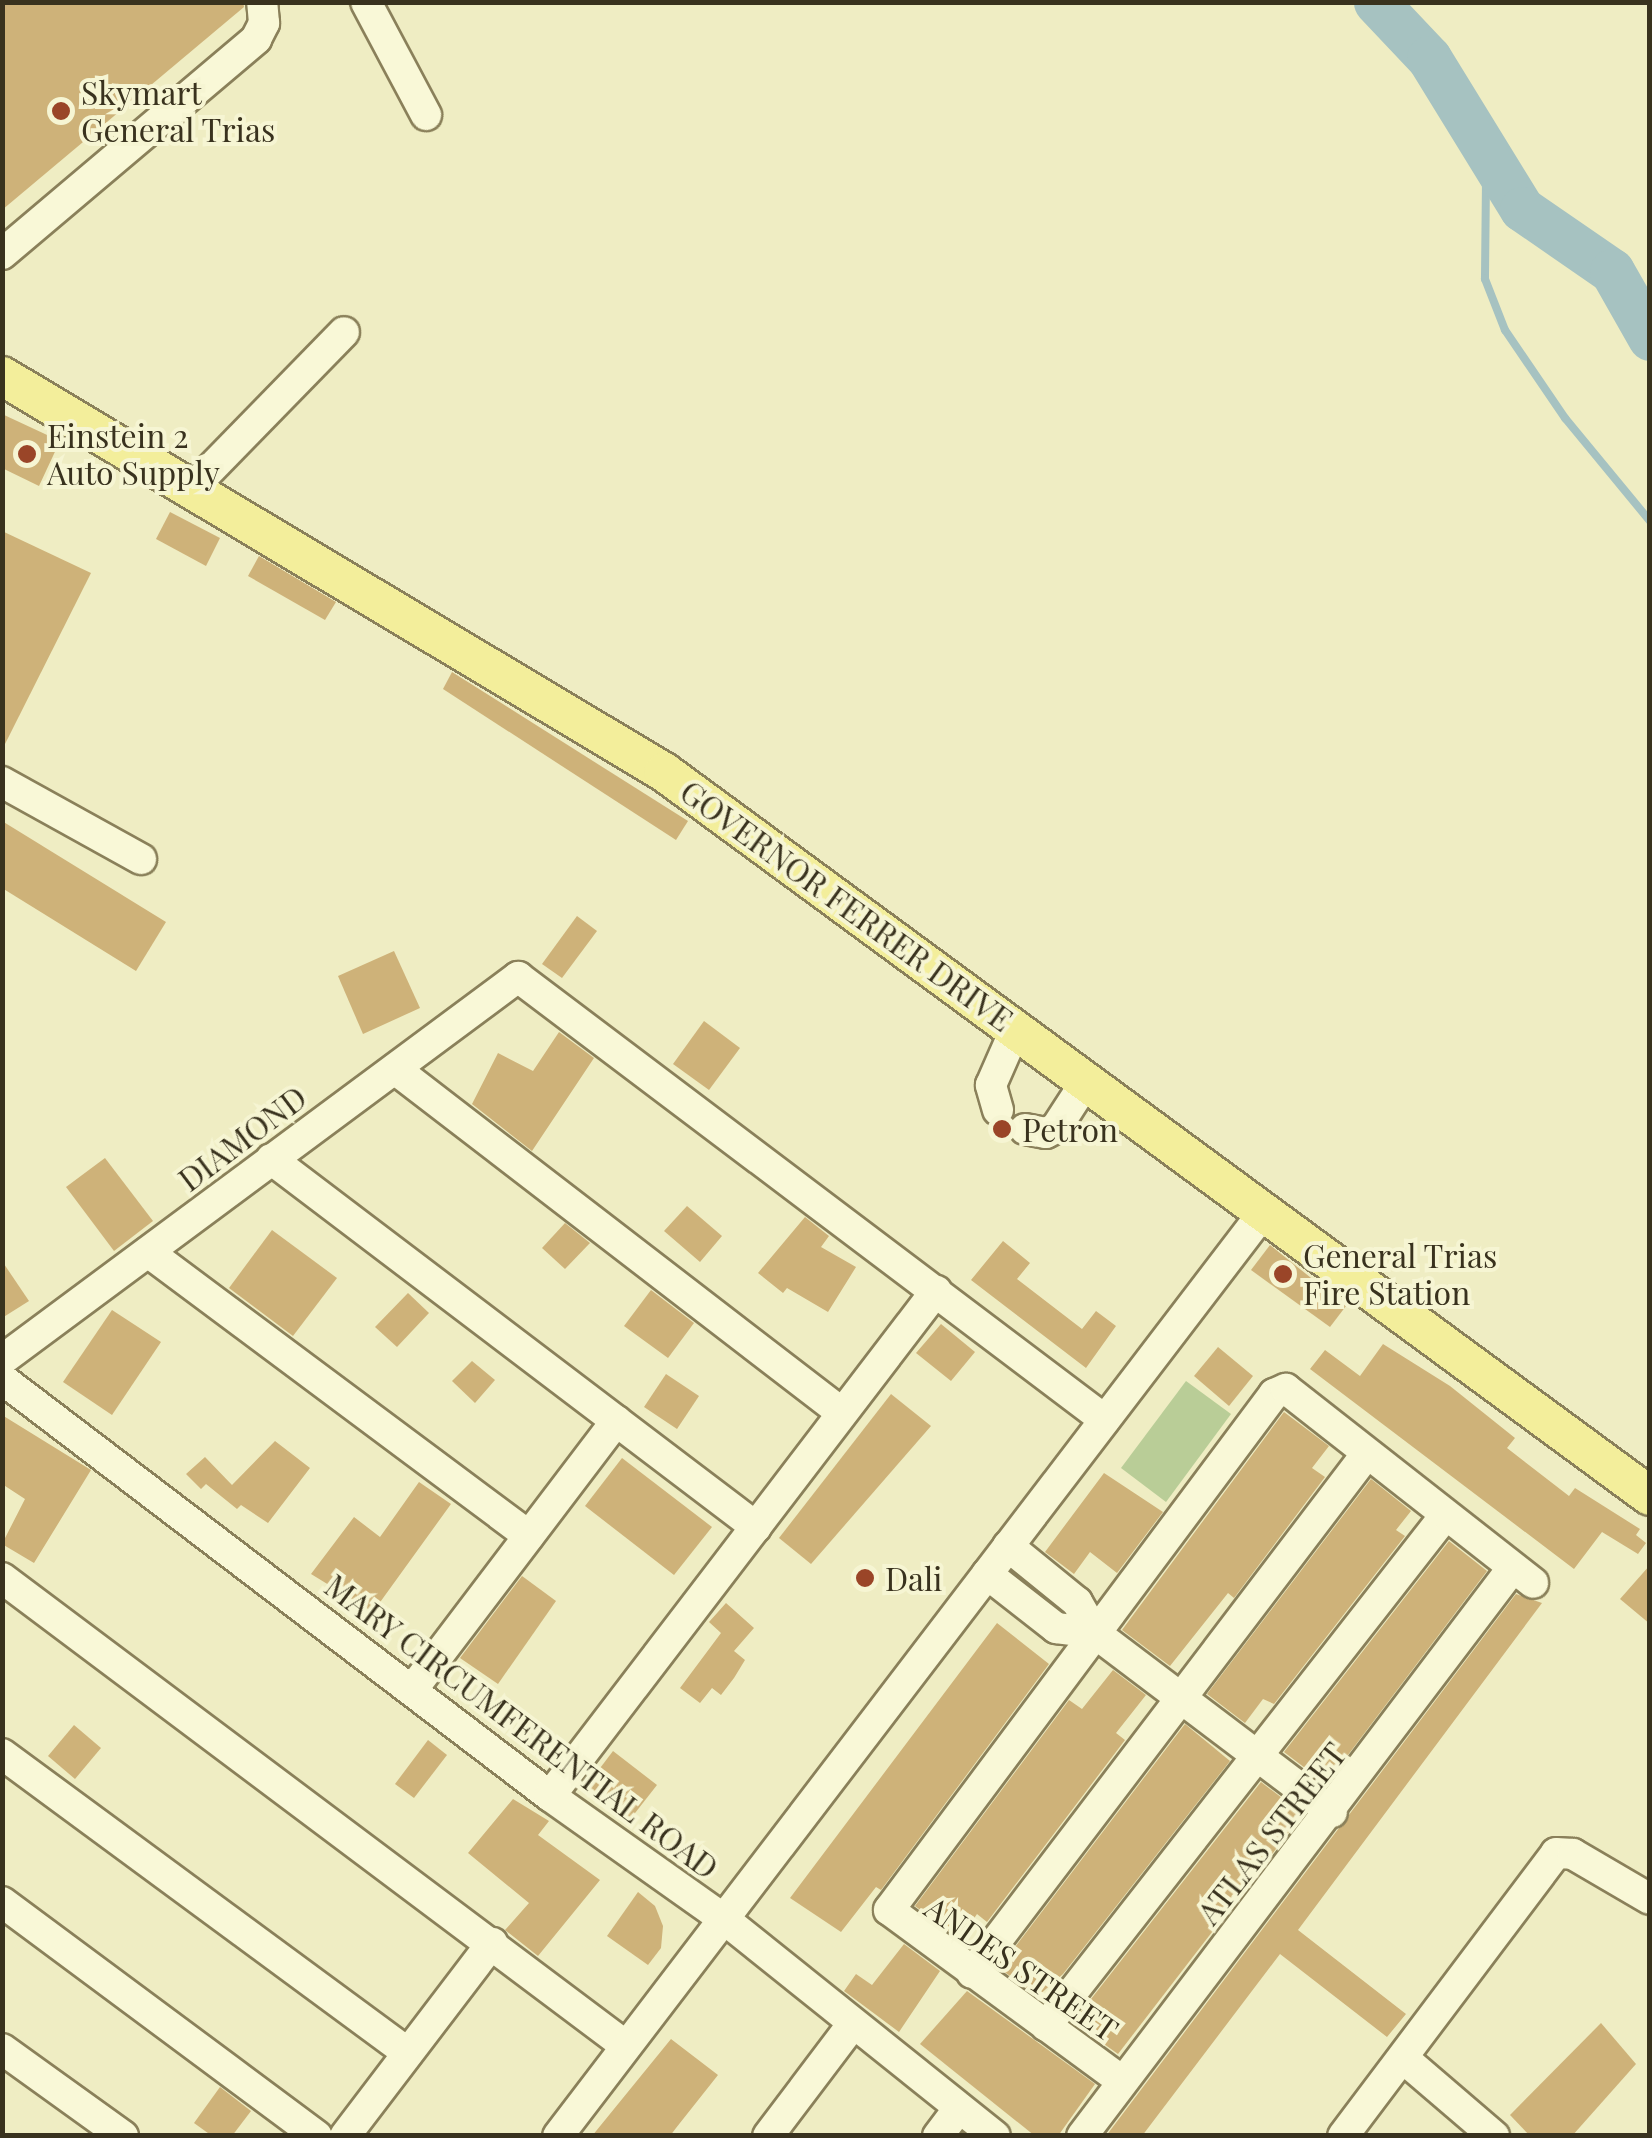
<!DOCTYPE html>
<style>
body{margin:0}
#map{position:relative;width:1652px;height:2138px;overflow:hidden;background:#efedc3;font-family:"Playfair Display",serif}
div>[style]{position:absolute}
.green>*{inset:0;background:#b9cd97}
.stream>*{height:8px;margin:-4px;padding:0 4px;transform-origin:4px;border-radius:4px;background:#a6c2c1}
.river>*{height:45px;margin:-22.5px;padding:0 22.5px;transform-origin:22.5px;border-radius:22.5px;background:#a6c2c1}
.building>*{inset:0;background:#ceb279}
.roads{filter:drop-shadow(2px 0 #8a805a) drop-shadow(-2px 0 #8a805a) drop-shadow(0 2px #8a805a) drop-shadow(0 -2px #8a805a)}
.minor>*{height:30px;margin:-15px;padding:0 15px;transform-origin:15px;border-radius:15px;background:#f9f8d7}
.major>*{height:38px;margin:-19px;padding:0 19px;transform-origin:19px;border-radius:19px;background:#f3ee9b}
.dots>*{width:28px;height:28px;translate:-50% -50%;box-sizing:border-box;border:5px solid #f6f5d3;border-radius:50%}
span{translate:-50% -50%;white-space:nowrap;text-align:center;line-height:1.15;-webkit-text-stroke:8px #f6f5d3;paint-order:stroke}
.poi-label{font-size:32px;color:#39321e}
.left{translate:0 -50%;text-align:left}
.street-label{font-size:32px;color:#39321e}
.frame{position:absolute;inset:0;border:5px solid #39321e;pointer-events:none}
</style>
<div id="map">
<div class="green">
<i style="clip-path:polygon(1186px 1381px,1231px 1414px,1166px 1502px,1121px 1468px)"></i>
</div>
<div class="stream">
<i style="left:1471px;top:119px;width:63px;rotate:76.2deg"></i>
<i style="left:1486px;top:180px;width:99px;rotate:90.6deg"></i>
<i style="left:1485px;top:279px;width:55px;rotate:68.6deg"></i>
<i style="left:1505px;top:330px;width:107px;rotate:55.7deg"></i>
<i style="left:1565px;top:418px;width:134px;rotate:50.5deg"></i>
</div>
<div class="river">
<i style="left:1376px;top:2px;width:77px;rotate:46.6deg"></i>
<i style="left:1429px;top:58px;width:177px;rotate:58.4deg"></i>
<i style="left:1522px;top:209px;width:109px;rotate:34.6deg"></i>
<i style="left:1612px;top:271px;width:77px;rotate:60.4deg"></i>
</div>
<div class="building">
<i style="clip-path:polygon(2px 2px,243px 2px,244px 7px,2px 210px)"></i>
<i style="clip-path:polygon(2px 414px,60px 441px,39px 486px,2px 468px)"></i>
<i style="clip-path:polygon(170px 512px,220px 538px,206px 566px,156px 539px)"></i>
<i style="clip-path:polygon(2px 531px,91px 573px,2px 750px)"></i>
<i style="clip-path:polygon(259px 556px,336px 602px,325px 620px,248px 576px)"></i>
<i style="clip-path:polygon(452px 672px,688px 821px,676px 840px,443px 689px)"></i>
<i style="clip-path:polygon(2px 821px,166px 922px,136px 971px,2px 888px)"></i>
<i style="clip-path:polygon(577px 916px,597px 931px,562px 978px,542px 964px)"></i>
<i style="clip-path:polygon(394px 951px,420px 1008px,363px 1034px,338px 976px)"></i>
<i style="clip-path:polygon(704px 1021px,740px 1048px,709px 1090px,673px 1064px)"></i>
<i style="clip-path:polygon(559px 1032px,594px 1058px,532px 1151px,472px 1104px,498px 1053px,533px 1071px)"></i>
<i style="clip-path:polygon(105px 1158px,153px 1221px,114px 1251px,66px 1187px)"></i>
<i style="clip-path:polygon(687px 1206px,722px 1236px,700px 1262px,664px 1231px)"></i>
<i style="clip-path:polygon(805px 1217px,829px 1236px,821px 1247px,856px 1267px,828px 1312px,787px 1288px,783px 1293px,758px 1273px)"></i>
<i style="clip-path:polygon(565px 1223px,590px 1243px,565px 1269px,542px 1248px)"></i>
<i style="clip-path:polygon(272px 1230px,337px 1278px,293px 1336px,229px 1288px)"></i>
<i style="clip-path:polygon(1003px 1241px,1030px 1263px,1017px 1279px,1082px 1329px,1096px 1311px,1116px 1326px,1086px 1368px,971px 1280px)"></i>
<i style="clip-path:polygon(1270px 1245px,1346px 1306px,1330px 1327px,1251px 1270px)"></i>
<i style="clip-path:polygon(2px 1261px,29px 1301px,2px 1318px)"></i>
<i style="clip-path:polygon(651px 1290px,694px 1323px,668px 1358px,624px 1326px)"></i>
<i style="clip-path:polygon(408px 1293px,429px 1313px,397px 1347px,375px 1327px)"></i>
<i style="clip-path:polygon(112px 1310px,161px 1342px,112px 1415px,63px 1382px)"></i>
<i style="clip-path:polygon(941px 1324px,975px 1352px,951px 1381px,916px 1353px)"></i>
<i style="clip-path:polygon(1383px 1344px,1450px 1386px,1515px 1438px,1507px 1448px,1569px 1496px,1575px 1488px,1640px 1529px,1636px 1535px,1646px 1543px,1638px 1554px,1602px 1532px,1574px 1569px,1310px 1369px,1325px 1350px,1360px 1376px)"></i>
<i style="clip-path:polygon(1218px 1347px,1253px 1376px,1229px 1406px,1194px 1376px)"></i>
<i style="clip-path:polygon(472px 1361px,495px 1380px,475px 1403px,452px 1381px)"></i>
<i style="clip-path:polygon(666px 1374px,699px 1396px,677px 1429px,644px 1407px)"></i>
<i style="clip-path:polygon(891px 1394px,931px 1426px,811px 1564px,779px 1538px)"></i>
<i style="clip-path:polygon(1284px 1412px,1329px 1446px,1312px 1468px,1325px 1477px,1234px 1598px,1228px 1593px,1170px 1666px,1122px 1630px)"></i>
<i style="clip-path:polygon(2px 1415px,91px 1470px,34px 1563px,2px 1544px,25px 1499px,2px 1484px)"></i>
<i style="clip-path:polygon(275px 1441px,310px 1468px,268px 1523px,241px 1505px,237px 1509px,206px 1484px,201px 1489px,186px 1474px,205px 1457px,232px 1485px)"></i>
<i style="clip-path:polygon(622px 1458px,712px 1527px,674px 1575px,585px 1506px)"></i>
<i style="clip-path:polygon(1104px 1473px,1163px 1512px,1117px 1573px,1090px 1552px,1074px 1574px,1045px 1552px)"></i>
<i style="clip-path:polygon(1371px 1479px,1411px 1511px,1396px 1530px,1405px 1536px,1274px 1704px,1263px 1699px,1245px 1723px,1207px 1694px)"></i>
<i style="clip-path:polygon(419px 1482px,451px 1504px,373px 1612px,311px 1574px,354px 1517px,380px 1537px)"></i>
<i style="clip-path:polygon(1449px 1541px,1487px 1571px,1326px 1784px,1284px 1752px)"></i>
<i style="clip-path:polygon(1650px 1565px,1650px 1624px,1620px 1599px)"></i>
<i style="clip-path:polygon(522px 1576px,556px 1601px,498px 1684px,460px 1658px)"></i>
<i style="clip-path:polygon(1516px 1594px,1542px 1603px,1298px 1930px,1406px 2014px,1387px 2037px,1280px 1954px,1142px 2136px,1106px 2136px)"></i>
<i style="clip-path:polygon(726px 1603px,754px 1628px,734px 1651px,745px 1660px,734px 1678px,721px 1695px,712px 1688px,700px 1703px,680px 1688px,721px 1633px,709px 1622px)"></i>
<i style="clip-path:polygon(997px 1623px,1049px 1664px,881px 1890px,876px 1887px,841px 1932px,790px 1898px)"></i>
<i style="clip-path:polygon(1113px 1670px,1146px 1695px,1116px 1733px,1125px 1740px,987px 1922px,977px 1914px,960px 1939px,915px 1906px,1069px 1700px,1082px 1709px)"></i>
<i style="clip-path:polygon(1185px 1724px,1230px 1761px,1063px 1974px,1038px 1996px,999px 1968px)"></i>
<i style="clip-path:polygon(74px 1725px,101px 1748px,75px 1779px,48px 1756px)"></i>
<i style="clip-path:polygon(428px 1740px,447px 1755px,414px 1798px,395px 1784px)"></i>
<i style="clip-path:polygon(613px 1751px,657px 1785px,628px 1822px,585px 1788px)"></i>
<i style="clip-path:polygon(1261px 1782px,1303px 1814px,1118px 2054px,1073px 2022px)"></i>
<i style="clip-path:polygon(513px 1799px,549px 1821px,538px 1835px,600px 1880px,538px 1956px,505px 1930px,529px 1903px,468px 1853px)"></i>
<i style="clip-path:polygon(638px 1892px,655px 1906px,663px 1926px,661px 1948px,648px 1965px,607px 1936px)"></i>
<i style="clip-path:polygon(904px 1944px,940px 1971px,899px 2032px,844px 1991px,856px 1974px,872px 1985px)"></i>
<i style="clip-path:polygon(967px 1991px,1095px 2084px,1058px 2136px,1035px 2136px,920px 2044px)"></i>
<i style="clip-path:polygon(1601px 2023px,1636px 2064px,1572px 2136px,1530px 2136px,1510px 2115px)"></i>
<i style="clip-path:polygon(671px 2039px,718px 2075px,676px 2128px,670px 2136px,592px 2136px)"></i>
<i style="clip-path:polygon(220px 2087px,251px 2111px,232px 2136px,212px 2136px,194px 2123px)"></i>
</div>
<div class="roads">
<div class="minor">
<i style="left:366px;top:2px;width:128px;rotate:62deg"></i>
<i style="left:2px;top:254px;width:333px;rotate:-40.2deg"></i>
<i style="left:256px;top:39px;width:18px;rotate:-63deg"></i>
<i style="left:264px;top:23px;width:21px;rotate:-95deg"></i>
<i style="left:191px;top:489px;width:219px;rotate:-45.7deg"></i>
<i style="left:2px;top:782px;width:159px;rotate:29deg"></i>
<i style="left:395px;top:1069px;width:564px;rotate:37.58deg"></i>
<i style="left:998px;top:1110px;width:26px;rotate:-106deg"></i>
<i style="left:991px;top:1085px;width:62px;rotate:-66.3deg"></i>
<i style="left:1025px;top:1129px;width:21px;rotate:11deg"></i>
<i style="left:1046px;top:1133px;width:11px;rotate:-27deg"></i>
<i style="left:1056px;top:1128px;width:57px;rotate:-57.1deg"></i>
<i style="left:271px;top:1159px;width:609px;rotate:37.19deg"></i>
<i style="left:148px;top:1252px;width:475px;rotate:36.7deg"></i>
<i style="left:2px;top:1360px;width:643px;rotate:-36.58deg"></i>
<i style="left:518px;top:977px;width:735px;rotate:37.04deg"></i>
<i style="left:2px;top:1379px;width:689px;rotate:37.27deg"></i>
<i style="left:550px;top:1796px;width:213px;rotate:35.3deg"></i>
<i style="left:724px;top:1919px;width:347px;rotate:38.7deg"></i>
<i style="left:1008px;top:1546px;width:89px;rotate:39.1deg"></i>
<i style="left:1077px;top:1602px;width:36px;rotate:60deg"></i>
<i style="left:1095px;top:1633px;width:297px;rotate:37.1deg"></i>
<i style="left:987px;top:1574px;width:88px;rotate:38deg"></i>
<i style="left:1056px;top:1628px;width:39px;rotate:7deg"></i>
<i style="left:2px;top:1578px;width:780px;rotate:36.87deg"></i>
<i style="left:412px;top:1690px;width:338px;rotate:-52.8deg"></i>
<i style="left:2px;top:1754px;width:504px;rotate:36.37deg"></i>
<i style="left:550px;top:1796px;width:636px;rotate:-52.61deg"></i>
<i style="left:2px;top:1902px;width:392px;rotate:36.6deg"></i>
<i style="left:972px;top:1973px;width:649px;rotate:-52.76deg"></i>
<i style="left:1046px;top:2026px;width:646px;rotate:-51.98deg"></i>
<i style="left:2px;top:2049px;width:149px;rotate:35.7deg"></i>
<i style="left:1403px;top:2058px;width:120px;rotate:40.6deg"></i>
<i style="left:1122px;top:2081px;width:289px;rotate:-143.7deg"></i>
<i style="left:889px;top:1910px;width:644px;rotate:-53.27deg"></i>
<i style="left:1274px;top:1394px;width:13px;rotate:-23deg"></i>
<i style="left:1286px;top:1389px;width:314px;rotate:38.1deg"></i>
<i style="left:345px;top:2136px;width:243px;rotate:-52.7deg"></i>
<i style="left:558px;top:2136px;width:1166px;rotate:-52.63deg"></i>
<i style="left:768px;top:2136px;width:139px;rotate:-52.9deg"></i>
<i style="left:938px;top:2136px;width:35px;rotate:-53deg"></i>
<i style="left:1082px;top:2136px;width:710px;rotate:-52.84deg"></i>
<i style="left:1343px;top:2136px;width:354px;rotate:-53deg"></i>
<i style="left:1556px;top:1853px;width:17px;rotate:3deg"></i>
<i style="left:1573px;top:1854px;width:89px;rotate:30.3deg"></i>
</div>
<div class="major">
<i style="left:2px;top:376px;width:771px;rotate:30.89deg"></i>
<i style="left:664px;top:772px;width:1223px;rotate:36.29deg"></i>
</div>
</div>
<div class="dots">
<i style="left:61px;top:111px;background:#9a4528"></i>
<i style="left:27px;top:454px;background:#9a4528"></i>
<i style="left:1002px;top:1129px;background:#9a4528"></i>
<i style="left:1283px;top:1274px;background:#9a4528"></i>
<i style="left:865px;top:1578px;background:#9a4528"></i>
</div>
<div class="poi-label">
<span class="left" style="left:81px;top:111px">Skymart<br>General Trias</span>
<span class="left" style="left:47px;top:454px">Einstein 2<br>Auto Supply</span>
<span class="left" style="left:1022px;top:1129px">Petron</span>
<span class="left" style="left:1303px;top:1274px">General Trias<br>Fire Station</span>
<span class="left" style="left:885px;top:1578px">Dali</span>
</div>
<div class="street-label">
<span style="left:847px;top:905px;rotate:36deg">GOVERNOR FERRER DRIVE</span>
<span style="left:242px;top:1138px;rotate:-37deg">DIAMOND</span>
<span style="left:522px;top:1726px;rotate:37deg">MARY CIRCUMFERENTIAL ROAD</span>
<span style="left:1271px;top:1833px;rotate:-52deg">ATLAS STREET</span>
<span style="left:1022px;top:1968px;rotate:35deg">ANDES STREET</span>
</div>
<div class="frame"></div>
</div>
